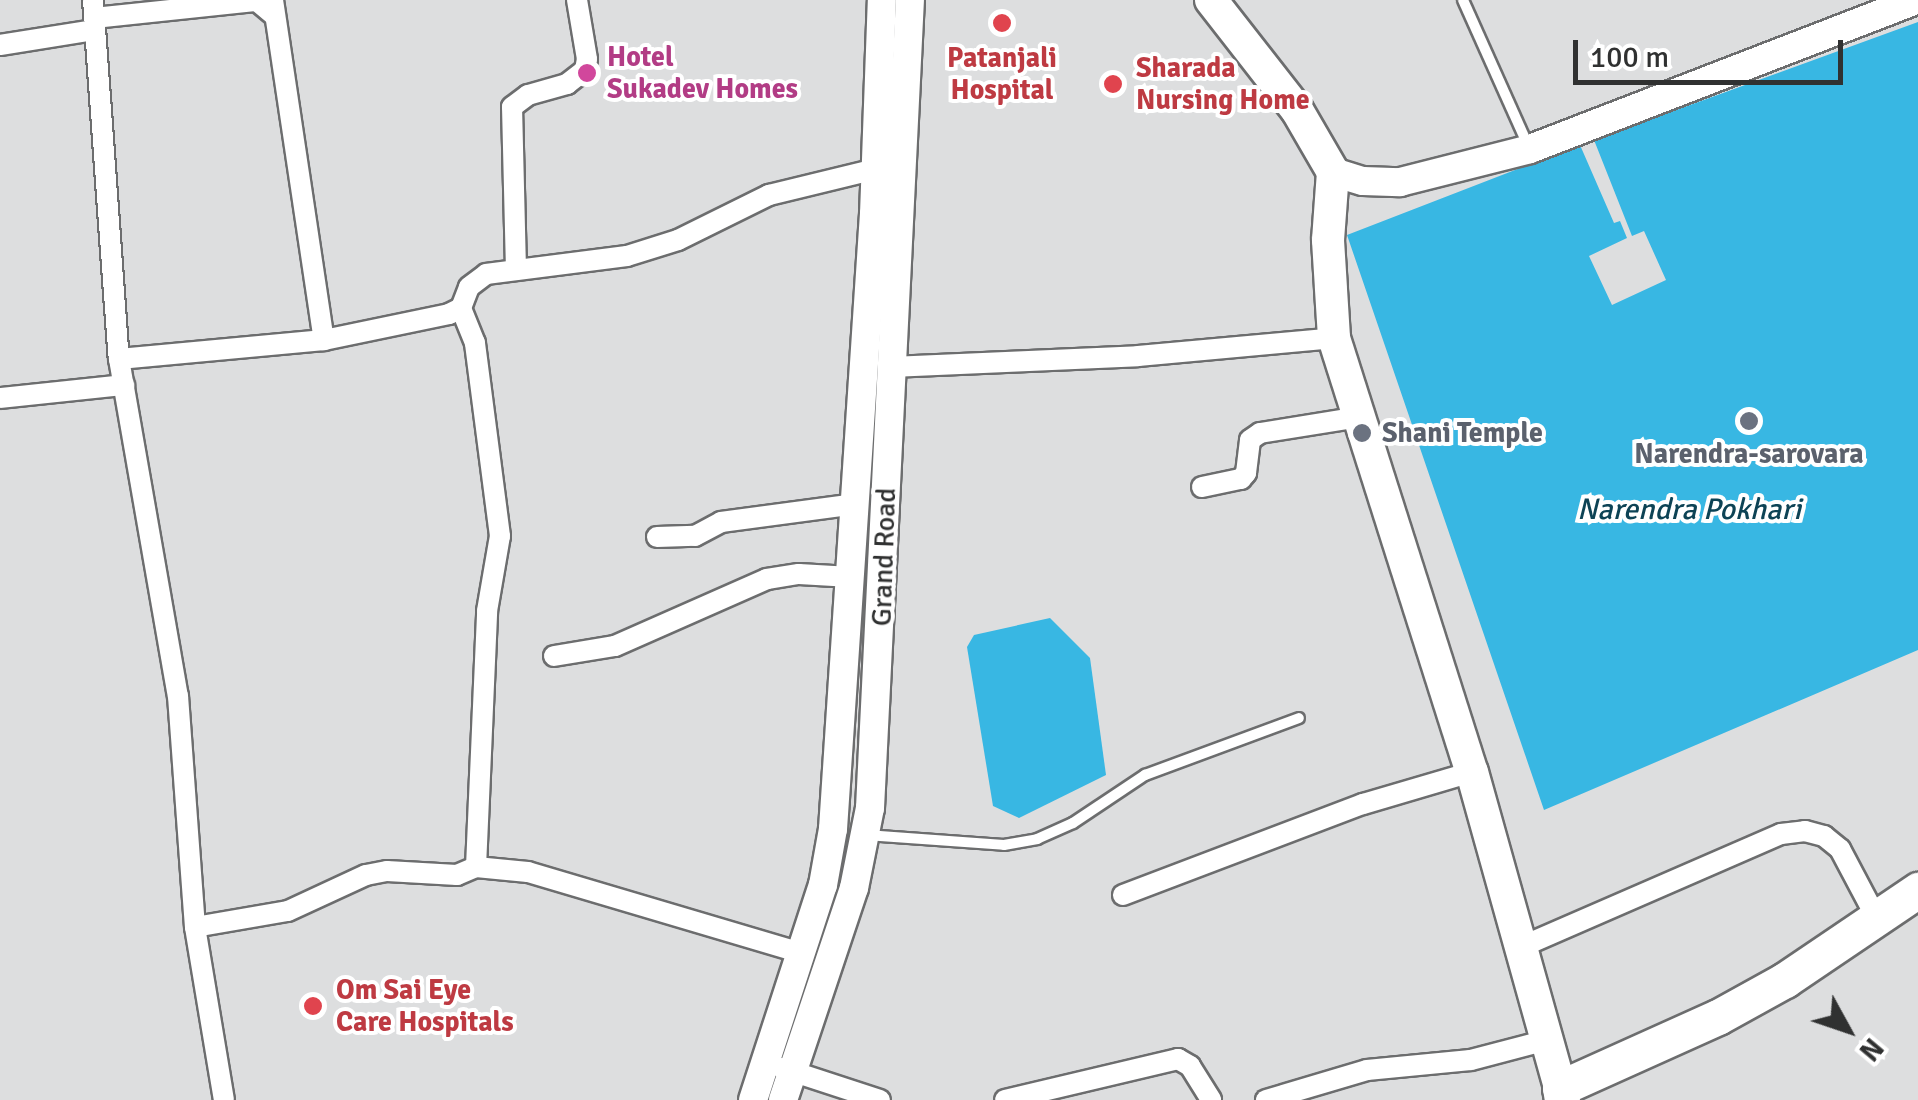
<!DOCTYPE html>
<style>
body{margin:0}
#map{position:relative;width:1918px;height:1100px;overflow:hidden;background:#dddedf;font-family:Signika,sans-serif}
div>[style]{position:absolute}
.water>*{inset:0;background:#38b7e3}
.roads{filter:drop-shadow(2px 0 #6c6d6e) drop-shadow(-2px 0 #6c6d6e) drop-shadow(0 2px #6c6d6e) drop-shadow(0 -2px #6c6d6e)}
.lane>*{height:10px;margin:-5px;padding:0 5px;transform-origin:5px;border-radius:5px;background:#fff}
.street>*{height:20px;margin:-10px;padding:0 10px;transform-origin:10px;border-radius:10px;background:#fff}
.secondary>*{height:28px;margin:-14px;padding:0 14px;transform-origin:14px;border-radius:14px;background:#fff}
.primary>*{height:32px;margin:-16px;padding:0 16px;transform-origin:16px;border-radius:16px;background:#fff}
.highway>*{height:35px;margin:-17.5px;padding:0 17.5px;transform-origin:17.5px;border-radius:17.5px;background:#fff}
.dots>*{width:28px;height:28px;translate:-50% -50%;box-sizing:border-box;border:5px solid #fff;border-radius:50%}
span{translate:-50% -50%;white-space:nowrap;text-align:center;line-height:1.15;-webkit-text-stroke:8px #fff;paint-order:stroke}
.hotel-label{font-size:28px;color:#b23c85;font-weight:700}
.left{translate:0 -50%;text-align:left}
.health-label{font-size:28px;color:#be3a42;font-weight:700}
.worship-label{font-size:28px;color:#5b616d;font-weight:700}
.street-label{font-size:28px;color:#303131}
.water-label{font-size:30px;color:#0d4355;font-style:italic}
.north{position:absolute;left:1798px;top:980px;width:100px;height:100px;-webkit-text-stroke:8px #fff;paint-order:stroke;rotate:130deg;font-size:28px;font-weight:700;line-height:40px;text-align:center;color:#303131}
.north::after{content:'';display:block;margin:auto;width:35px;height:45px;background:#303131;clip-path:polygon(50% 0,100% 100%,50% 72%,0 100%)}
.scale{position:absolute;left:1573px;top:40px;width:270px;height:45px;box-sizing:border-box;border:5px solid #303131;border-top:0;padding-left:12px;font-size:30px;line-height:35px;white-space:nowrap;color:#303131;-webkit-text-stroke:8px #fff;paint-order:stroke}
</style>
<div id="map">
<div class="water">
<i style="clip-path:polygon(1918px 22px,1918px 650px,1544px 810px,1347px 235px,1580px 145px,1614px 223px,1620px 221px,1627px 238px,1589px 256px,1612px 305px,1666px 280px,1644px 231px,1632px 236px,1594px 140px)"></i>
<i style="clip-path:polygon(1050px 618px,1090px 658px,1106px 775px,1019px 818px,993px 806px,967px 647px,974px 635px)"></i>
</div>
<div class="roads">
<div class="lane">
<i style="left:1463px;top:0;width:159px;rotate:65.9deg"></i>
<i style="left:866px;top:835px;width:138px;rotate:4.1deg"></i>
<i style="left:1004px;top:845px;width:34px;rotate:-10deg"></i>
<i style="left:1037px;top:839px;width:39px;rotate:-24deg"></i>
<i style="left:1073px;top:823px;width:87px;rotate:-33.7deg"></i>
<i style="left:1145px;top:775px;width:164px;rotate:-20.3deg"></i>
</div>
<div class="street">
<i style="left:93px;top:0;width:360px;rotate:85.9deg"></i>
<i style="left:119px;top:359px;width:342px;rotate:80.1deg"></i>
<i style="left:178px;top:696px;width:232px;rotate:85.8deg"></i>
<i style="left:195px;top:927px;width:175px;rotate:80.5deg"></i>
<i style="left:273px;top:0;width:344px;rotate:81.5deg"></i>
<i style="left:94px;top:18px;width:164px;rotate:-6deg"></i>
<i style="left:257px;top:1px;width:23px;rotate:40deg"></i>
<i style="left:0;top:45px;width:96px;rotate:-9deg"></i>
<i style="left:516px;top:270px;width:163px;rotate:-91.4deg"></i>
<i style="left:512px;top:107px;width:20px;rotate:-37deg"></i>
<i style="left:528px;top:95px;width:41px;rotate:-15.8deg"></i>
<i style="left:567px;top:84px;width:23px;rotate:-38deg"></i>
<i style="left:585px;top:70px;width:11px;rotate:-80deg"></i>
<i style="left:587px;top:59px;width:60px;rotate:-99.6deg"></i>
<i style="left:119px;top:359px;width:206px;rotate:-5.3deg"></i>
<i style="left:324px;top:340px;width:128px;rotate:-11.7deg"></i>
<i style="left:449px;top:314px;width:13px;rotate:-27deg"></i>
<i style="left:461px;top:308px;width:22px;rotate:-69deg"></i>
<i style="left:469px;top:287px;width:21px;rotate:-37deg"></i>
<i style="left:486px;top:274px;width:142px;rotate:-7.3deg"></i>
<i style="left:627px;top:256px;width:53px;rotate:-17.4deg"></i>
<i style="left:678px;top:240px;width:102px;rotate:-26.3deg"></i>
<i style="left:769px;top:195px;width:110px;rotate:-13.7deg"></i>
<i style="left:891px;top:367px;width:247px;rotate:-2.5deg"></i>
<i style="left:1138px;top:356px;width:197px;rotate:-5.2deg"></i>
<i style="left:0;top:398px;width:125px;rotate:-6deg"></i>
<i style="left:1202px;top:487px;width:40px;rotate:-12deg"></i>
<i style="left:1241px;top:479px;width:8px;rotate:-50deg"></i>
<i style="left:1246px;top:473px;width:33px;rotate:-83deg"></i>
<i style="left:1250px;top:440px;width:12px;rotate:-35deg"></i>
<i style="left:1260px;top:433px;width:100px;rotate:-9.2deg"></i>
<i style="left:657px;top:537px;width:38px;rotate:-2deg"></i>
<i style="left:695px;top:536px;width:30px;rotate:-28deg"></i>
<i style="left:721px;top:522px;width:136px;rotate:-7.6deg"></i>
<i style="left:554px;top:656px;width:62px;rotate:-9.3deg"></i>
<i style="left:615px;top:646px;width:166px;rotate:-23.8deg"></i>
<i style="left:767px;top:579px;width:32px;rotate:-9deg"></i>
<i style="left:799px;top:574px;width:52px;rotate:3.3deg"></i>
<i style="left:476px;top:867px;width:52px;rotate:5.5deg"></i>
<i style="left:528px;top:872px;width:286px;rotate:16.5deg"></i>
<i style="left:1123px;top:895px;width:257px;rotate:-20.8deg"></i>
<i style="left:1363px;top:804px;width:114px;rotate:-16.4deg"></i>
<i style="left:195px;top:927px;width:94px;rotate:-9.8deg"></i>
<i style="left:288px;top:911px;width:86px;rotate:-24.8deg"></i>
<i style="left:366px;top:875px;width:21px;rotate:-11deg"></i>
<i style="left:387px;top:871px;width:70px;rotate:3.3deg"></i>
<i style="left:457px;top:875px;width:21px;rotate:-23deg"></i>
<i style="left:476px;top:867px;width:256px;rotate:-87.5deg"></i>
<i style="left:487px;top:611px;width:76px;rotate:-80.2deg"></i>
<i style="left:500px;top:536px;width:195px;rotate:-97.4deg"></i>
<i style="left:475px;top:343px;width:38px;rotate:-112deg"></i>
<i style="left:1521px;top:947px;width:283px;rotate:-23.5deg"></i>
<i style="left:1781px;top:834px;width:24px;rotate:-7deg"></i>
<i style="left:1805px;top:831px;width:20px;rotate:15deg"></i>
<i style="left:1824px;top:836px;width:21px;rotate:39deg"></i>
<i style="left:1840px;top:849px;width:79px;rotate:62.1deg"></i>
<i style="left:782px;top:1068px;width:103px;rotate:18.1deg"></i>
<i style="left:1005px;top:1100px;width:178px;rotate:-13.3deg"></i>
<i style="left:1178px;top:1059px;width:14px;rotate:30deg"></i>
<i style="left:1190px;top:1066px;width:40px;rotate:58deg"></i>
<i style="left:1266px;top:1100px;width:105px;rotate:-16.5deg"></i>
<i style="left:1367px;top:1070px;width:104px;rotate:-5.5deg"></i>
<i style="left:1471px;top:1060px;width:79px;rotate:-14.7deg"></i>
</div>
<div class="secondary">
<i style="left:1333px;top:172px;width:31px;rotate:17deg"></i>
<i style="left:1363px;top:181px;width:37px;rotate:2deg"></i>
<i style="left:1400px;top:182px;width:134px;rotate:-14.2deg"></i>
<i style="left:1530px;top:149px;width:415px;rotate:-21.1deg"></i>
<i style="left:753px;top:1100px;width:226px;rotate:-72deg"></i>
<i style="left:823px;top:885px;width:57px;rotate:-79.9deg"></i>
<i style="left:833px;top:829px;width:616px;rotate:-86.19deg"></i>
<i style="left:874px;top:214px;width:214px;rotate:-87.9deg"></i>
<i style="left:783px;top:1100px;width:224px;rotate:-71.5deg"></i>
<i style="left:854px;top:888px;width:82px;rotate:-78.7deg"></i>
<i style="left:870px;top:808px;width:809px;rotate:-87.17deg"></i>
</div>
<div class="primary">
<i style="left:1211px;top:0;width:140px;rotate:52deg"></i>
<i style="left:1297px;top:110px;width:72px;rotate:59.9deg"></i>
<i style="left:1333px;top:172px;width:68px;rotate:94.2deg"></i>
<i style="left:1328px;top:240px;width:98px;rotate:86.5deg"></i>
<i style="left:1334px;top:338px;width:455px;rotate:72.4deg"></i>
<i style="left:1472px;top:772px;width:328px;rotate:74.4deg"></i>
</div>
<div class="highway">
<i style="left:1562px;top:1100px;width:12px;rotate:-99deg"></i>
<i style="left:1560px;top:1088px;width:173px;rotate:-24.2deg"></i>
<i style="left:1718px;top:1017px;width:77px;rotate:-28.9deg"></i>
<i style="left:1785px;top:980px;width:161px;rotate:-34.1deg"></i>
</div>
</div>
<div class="dots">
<i style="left:1002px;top:23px;background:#e0444e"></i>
<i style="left:587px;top:73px;background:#d1479c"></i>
<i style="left:1113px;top:84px;background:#e0444e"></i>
<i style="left:1749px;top:421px;background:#6b7280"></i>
<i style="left:1362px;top:433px;background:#6b7280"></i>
<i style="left:313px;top:1006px;background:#e0444e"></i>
</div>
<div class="hotel-label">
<span class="left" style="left:607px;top:73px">Hotel<br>Sukadev Homes</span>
</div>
<div class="health-label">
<span style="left:1002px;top:74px">Patanjali<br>Hospital</span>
<span class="left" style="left:1136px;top:84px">Sharada<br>Nursing Home</span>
<span class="left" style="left:336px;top:1006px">Om Sai Eye<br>Care Hospitals</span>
</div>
<div class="worship-label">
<span class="left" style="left:1382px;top:433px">Shani Temple</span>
<span style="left:1749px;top:454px">Narendra-sarovara</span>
</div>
<div class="street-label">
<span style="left:884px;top:557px;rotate:-88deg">Grand Road</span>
</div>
<div class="water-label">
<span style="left:1689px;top:510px">Narendra Pokhari</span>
</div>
<div class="north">N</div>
<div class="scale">100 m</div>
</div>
